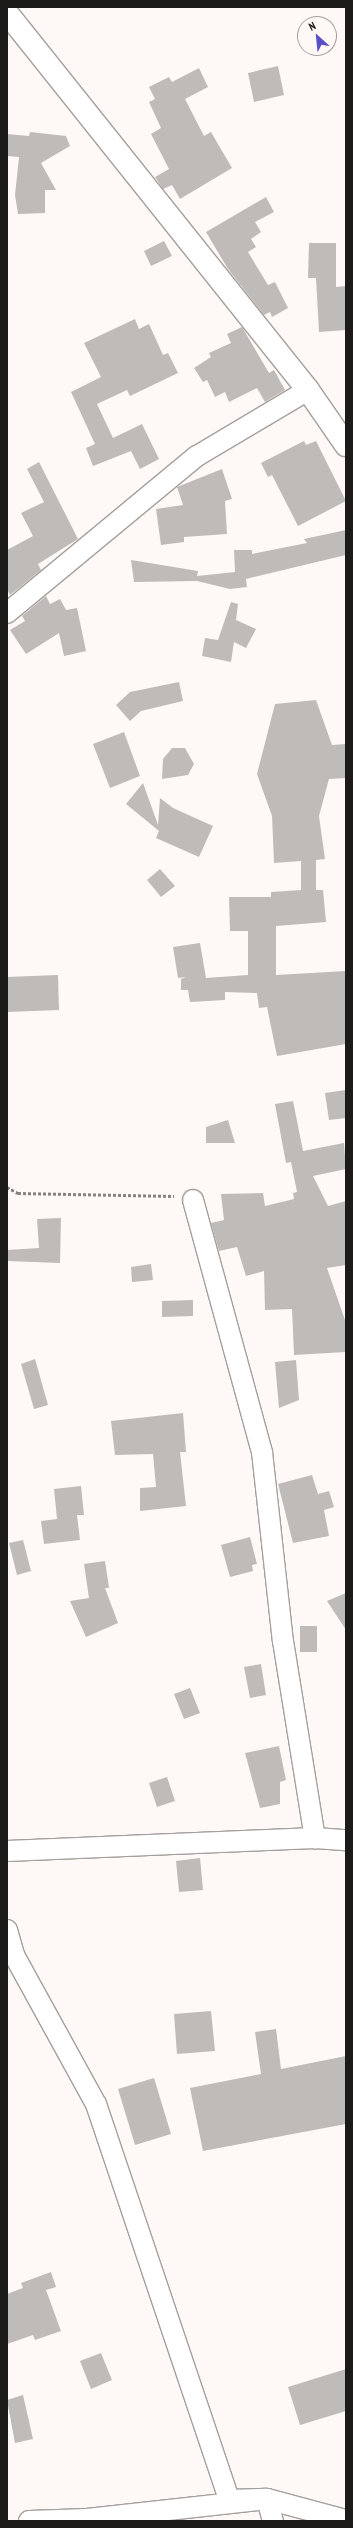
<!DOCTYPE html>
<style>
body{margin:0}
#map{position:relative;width:353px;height:2528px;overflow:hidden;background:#fef9f7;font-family:"PT Sans Narrow",sans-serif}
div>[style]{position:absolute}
.building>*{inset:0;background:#bfbbb8}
.path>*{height:2.5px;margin-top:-1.25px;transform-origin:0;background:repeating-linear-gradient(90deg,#858280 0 3px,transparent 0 5px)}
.roads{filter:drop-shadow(1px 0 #a4a09d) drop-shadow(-1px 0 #a4a09d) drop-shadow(0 1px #a4a09d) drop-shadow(0 -1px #a4a09d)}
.minor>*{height:20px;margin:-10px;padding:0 10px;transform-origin:10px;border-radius:10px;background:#fff}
.tertiary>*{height:22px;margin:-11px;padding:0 11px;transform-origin:11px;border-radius:11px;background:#fff}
span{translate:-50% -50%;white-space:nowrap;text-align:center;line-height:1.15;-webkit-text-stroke:3px #fef9f7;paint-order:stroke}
.frame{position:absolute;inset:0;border:8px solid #1c1b1a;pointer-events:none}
.north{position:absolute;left:297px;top:16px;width:40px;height:40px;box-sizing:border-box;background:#fef9f7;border:1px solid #a4a09f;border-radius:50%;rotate:333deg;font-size:11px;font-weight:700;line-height:16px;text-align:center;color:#1c1b1a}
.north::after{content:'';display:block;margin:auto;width:14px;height:18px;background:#5950c8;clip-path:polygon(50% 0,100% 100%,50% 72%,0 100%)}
</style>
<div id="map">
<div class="building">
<i style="clip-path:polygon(278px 66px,284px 95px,254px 102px,248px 73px)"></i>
<i style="clip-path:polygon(199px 68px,208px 87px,185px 99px,204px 136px,211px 132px,232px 168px,180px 199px,172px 185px,163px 189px,155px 177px,169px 169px,151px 134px,161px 128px,149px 102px,155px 99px,149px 87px,169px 77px,172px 82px)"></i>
<i style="clip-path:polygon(30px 132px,66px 136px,70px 146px,41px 163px,56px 190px,45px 190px,45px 213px,18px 214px,15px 195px,19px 157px,7px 156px,7px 134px,29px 136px)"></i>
<i style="clip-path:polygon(266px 197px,274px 212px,255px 222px,261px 232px,251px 239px,256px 247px,248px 252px,268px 285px,275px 282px,288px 308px,272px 317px,270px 312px,264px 315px,228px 269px,206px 232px)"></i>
<i style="clip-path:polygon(164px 241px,172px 256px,151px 266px,144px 251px)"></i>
<i style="clip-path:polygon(309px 243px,336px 243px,336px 287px,346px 286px,346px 330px,319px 332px,316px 278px,308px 278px)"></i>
<i style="clip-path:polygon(135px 319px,139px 329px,149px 324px,163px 355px,168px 353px,178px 373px,130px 396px,127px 390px,97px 404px,113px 438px,142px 424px,159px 459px,140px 469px,131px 451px,93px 466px,86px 448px,95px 444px,71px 392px,101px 377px,84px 343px)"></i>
<i style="clip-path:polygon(242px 327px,269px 373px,274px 370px,285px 390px,265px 402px,257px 388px,229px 402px,225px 392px,215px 397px,207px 380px,203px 382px,194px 368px,211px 357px,209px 353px,231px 343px,227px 334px)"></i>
<i style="clip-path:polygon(304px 441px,306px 445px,316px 441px,346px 501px,298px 526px,272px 475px,268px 477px,261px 463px)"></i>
<i style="clip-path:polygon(39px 462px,78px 539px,38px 564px,41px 570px,10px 595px,7px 589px,7px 550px,33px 536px,21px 513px,44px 502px,27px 469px)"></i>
<i style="clip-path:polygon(222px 469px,232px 499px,225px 501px,227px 534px,184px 537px,184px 542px,161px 545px,156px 509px,183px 505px,177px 487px)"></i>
<i style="clip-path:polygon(346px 530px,346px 555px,246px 579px,247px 587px,230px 589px,197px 581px,134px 582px,131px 560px,198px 571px,197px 576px,235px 572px,234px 550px,252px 550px,252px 554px,307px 543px,304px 539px)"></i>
<i style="clip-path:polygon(46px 596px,50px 604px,60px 599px,66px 610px,77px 608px,86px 651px,64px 656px,59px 633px,26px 654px,10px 630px,25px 621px,22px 616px)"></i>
<i style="clip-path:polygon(231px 602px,238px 604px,236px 620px,256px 629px,246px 648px,234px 642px,231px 662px,202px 656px,205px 638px,218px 640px)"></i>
<i style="clip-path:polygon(179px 682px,183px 701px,141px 711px,130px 721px,116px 705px,130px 692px)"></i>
<i style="clip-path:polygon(316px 700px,332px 745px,346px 744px,346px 778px,329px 779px,319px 816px,325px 859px,316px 860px,316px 890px,323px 890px,326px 922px,276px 926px,276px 975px,346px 971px,346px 1044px,277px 1056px,267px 1007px,259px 1008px,257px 993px,225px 992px,225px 1000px,190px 1002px,188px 990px,181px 990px,181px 979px,186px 977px,178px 978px,173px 947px,200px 943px,206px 978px,248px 975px,248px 931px,230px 931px,229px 897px,271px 897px,271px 892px,301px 890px,301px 861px,274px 863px,272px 816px,257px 774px,275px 704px)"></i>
<i style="clip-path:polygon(124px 732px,140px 776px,110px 788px,93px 744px)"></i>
<i style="clip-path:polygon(172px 748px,185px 748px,194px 764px,188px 775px,162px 779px,163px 759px)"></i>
<i style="clip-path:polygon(143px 783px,158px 825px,160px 798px,173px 808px,213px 826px,199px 857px,156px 838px,159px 831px,126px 804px)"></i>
<i style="clip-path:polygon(160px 869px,175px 886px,161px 897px,147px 880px)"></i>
<i style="clip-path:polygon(58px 975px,59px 1010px,7px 1012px,7px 977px)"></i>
<i style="clip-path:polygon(346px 1090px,346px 1118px,329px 1120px,325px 1093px)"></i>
<i style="clip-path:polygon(293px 1101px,303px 1151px,344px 1143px,346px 1169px,313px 1176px,328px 1206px,346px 1201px,346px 1265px,327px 1268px,346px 1323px,346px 1352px,294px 1355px,292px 1309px,265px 1310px,264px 1271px,246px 1276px,237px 1247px,219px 1251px,211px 1223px,224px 1220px,221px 1194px,263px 1193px,265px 1206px,294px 1199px,293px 1193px,297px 1192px,291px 1162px,286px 1163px,275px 1104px)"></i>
<i style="clip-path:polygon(228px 1120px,235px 1143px,206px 1143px,206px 1127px)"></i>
<i style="clip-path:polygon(61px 1218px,60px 1263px,7px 1261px,7px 1250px,39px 1248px,37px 1219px)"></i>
<i style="clip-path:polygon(151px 1264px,153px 1280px,132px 1282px,131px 1267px)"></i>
<i style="clip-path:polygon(193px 1300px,193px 1316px,162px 1317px,162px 1301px)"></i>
<i style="clip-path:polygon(35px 1359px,48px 1405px,34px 1409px,21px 1364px)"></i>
<i style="clip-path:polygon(296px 1360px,299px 1400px,279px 1408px,275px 1362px)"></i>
<i style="clip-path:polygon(183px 1413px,186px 1452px,180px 1452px,186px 1506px,140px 1511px,140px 1488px,156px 1487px,153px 1454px,115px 1455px,111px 1421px)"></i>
<i style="clip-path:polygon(312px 1475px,318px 1494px,329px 1491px,334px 1507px,324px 1510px,329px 1536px,293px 1543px,278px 1484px)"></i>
<i style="clip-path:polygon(81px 1486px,84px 1515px,77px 1515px,80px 1540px,44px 1544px,41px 1521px,57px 1519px,54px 1489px)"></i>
<i style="clip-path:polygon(250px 1537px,257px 1564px,252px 1565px,253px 1571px,230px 1577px,221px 1545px)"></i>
<i style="clip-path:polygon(23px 1540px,31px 1571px,17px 1575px,9px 1543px)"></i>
<i style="clip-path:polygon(105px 1561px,109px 1588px,105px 1588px,118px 1623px,86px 1637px,70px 1601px,89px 1598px,84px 1564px)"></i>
<i style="clip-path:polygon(346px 1593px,346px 1630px,327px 1601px)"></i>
<i style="clip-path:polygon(300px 1626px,317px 1626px,317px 1652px,300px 1652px)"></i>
<i style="clip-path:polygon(261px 1664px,266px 1695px,250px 1698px,244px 1667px)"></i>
<i style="clip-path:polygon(190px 1688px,200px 1713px,184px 1719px,174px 1694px)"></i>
<i style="clip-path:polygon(279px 1746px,286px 1780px,280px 1782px,280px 1804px,260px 1808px,245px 1753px)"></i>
<i style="clip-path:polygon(167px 1777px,175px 1801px,157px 1807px,149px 1783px)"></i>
<i style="clip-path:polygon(200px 1858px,203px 1890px,179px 1892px,176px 1861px)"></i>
<i style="clip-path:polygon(211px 2011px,215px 2051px,177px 2054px,174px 2014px)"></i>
<i style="clip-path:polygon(276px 2029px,281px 2069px,346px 2056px,346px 2124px,203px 2151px,190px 2088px,261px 2074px,255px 2032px)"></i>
<i style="clip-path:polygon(154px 2078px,171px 2134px,135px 2145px,118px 2089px)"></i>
<i style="clip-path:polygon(51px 2272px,56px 2287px,46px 2290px,61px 2331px,35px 2340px,33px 2335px,7px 2344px,7px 2294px,23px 2288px,21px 2283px)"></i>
<i style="clip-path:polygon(101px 2353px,112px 2380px,91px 2389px,80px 2361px)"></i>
<i style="clip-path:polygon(346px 2369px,346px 2411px,300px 2425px,288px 2387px)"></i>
<i style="clip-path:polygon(23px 2395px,33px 2439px,15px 2443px,7px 2400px)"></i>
</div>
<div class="path">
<i style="left:7px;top:1187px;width:13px;rotate:29deg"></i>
<i style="left:18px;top:1193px;width:156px;rotate:1.1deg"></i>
</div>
<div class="roads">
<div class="minor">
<i style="left:7px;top:613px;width:246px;rotate:-39.6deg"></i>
<i style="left:197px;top:456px;width:129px;rotate:-30.7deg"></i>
<i style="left:193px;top:1200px;width:261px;rotate:74.7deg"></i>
<i style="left:262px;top:1452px;width:190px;rotate:83.7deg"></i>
<i style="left:283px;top:1641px;width:200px;rotate:80.8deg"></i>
<i style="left:7px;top:1851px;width:308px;rotate:-2.4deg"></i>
<i style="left:315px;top:1838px;width:31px;rotate:4deg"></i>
<i style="left:7px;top:1930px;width:26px;rotate:74deg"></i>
<i style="left:14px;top:1955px;width:170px;rotate:61.2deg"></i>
<i style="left:96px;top:2104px;width:418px;rotate:71.4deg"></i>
<i style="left:229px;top:2500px;width:38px;rotate:-2deg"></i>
<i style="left:267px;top:2499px;width:82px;rotate:14.9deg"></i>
<i style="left:29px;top:2521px;width:58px;rotate:-2deg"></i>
<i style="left:87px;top:2519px;width:181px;rotate:-6.3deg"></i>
<i style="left:267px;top:2499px;width:23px;rotate:75deg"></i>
</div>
<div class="tertiary">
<i style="left:7px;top:13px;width:482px;rotate:51.4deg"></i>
<i style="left:308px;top:390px;width:67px;rotate:55.4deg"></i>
</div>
</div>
<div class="frame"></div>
<div class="north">N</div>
</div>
